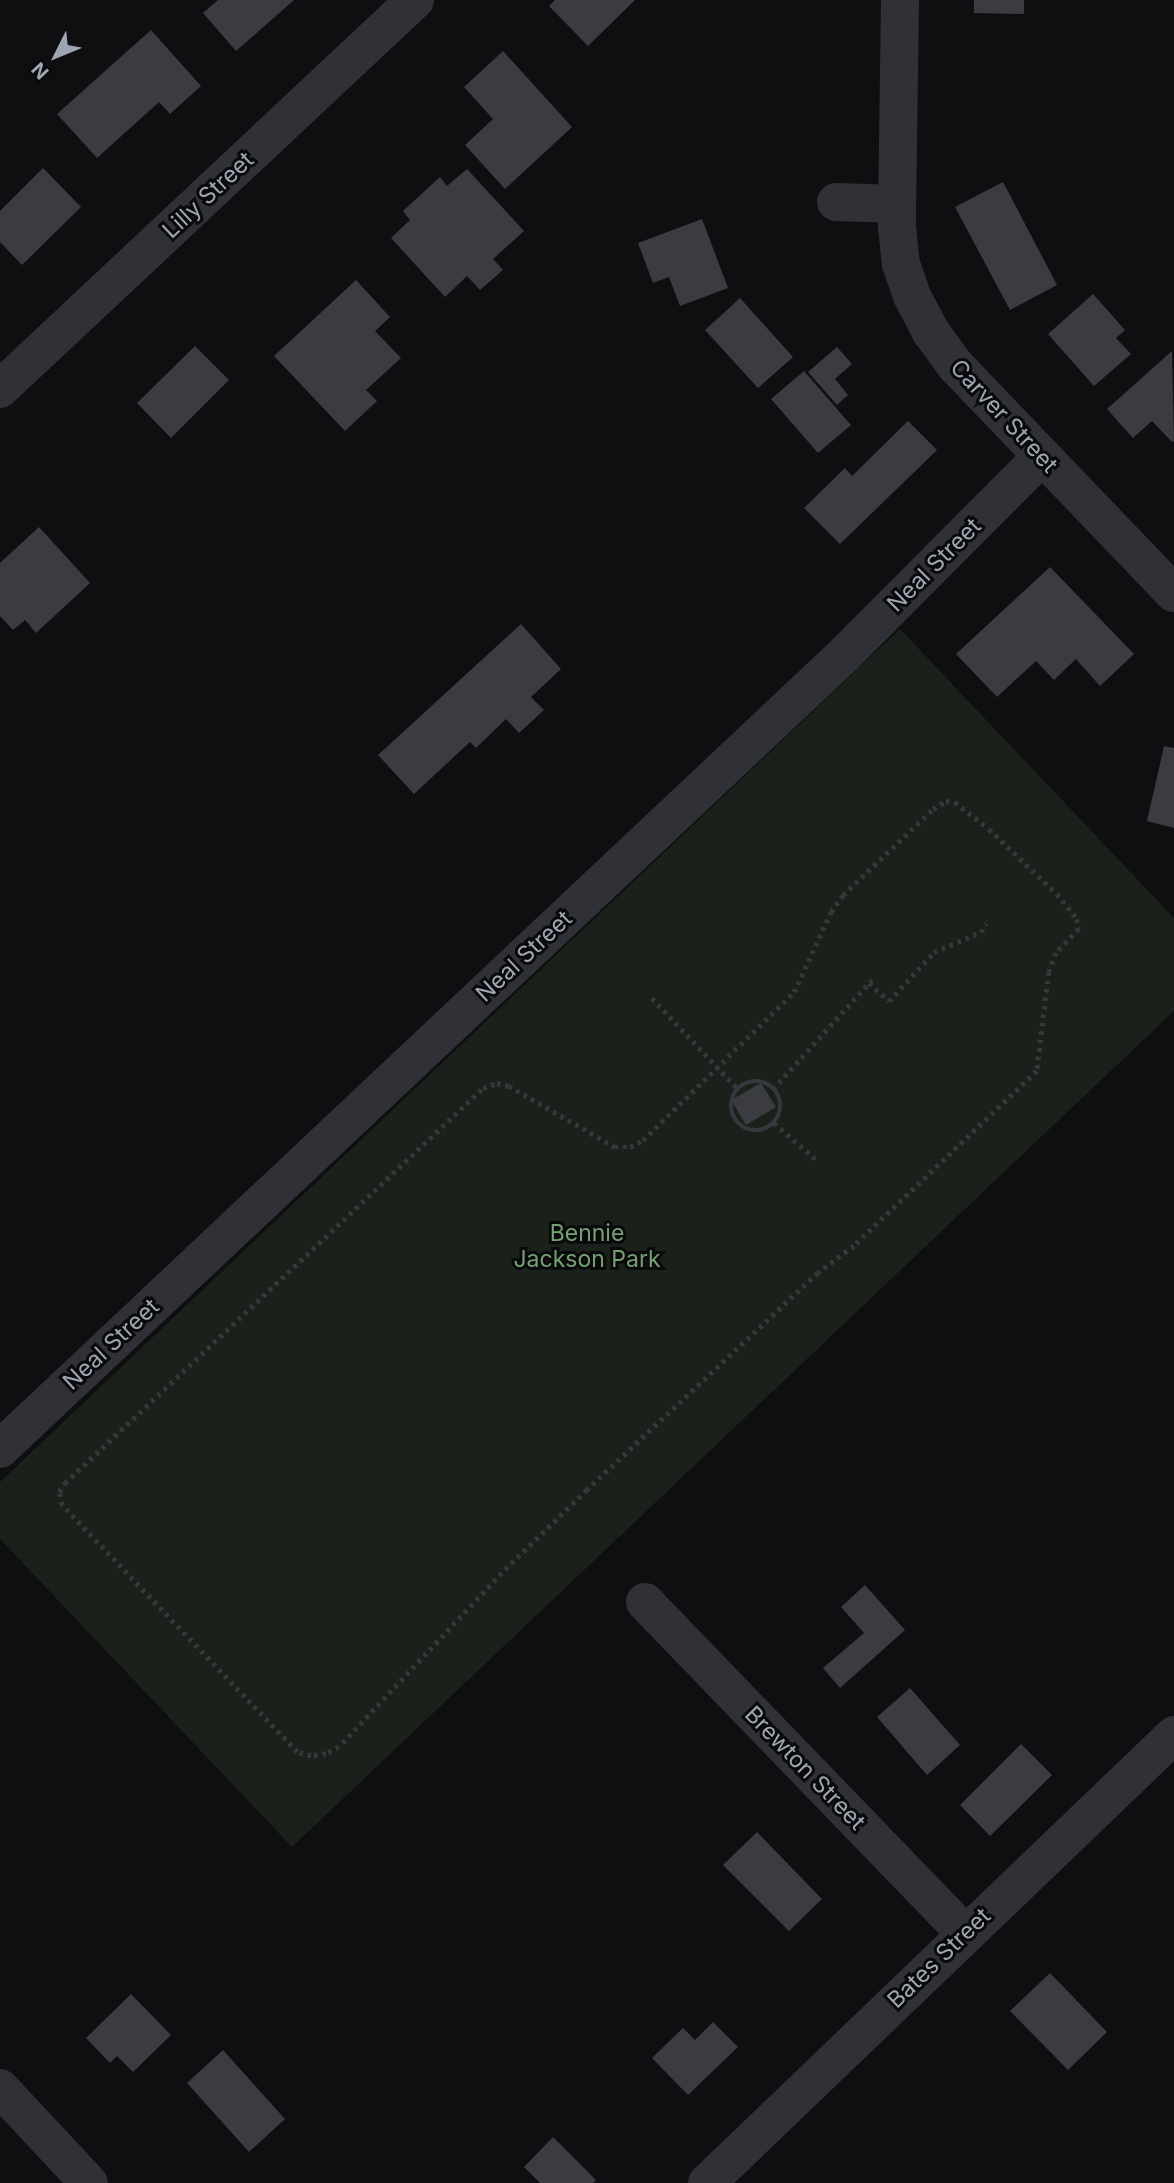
<!DOCTYPE html>
<style>
body{margin:0}
#map{position:relative;width:1174px;height:2183px;overflow:hidden;background:#0f0f11;font-family:Inter,sans-serif}
div>[style]{position:absolute}
.green>*{inset:0;background:#19211a}
.building>*{inset:0;background:#3b3c41}
.path>*{height:4.5px;margin-top:-2.25px;transform-origin:0;background:repeating-linear-gradient(90deg,#36383d 0 3.5px,transparent 0 8.5px)}
.path>.ring{margin:-2.25px;padding:0;box-sizing:content-box;background:none;border:4.5px solid #36383d;border-radius:50%}
.street>*{height:38px;margin:-19px;padding:0 19px;transform-origin:19px;border-radius:19px;background:#303136}
span{translate:-50% -50%;white-space:nowrap;text-align:center;line-height:1.15;-webkit-text-stroke:6px #0a0a0c;paint-order:stroke}
.street-label{font-size:23px;color:#9fa6b3}
.park-label{font-size:23px;color:#74a074}
.north{position:absolute;left:21px;top:21px;width:70px;height:70px;-webkit-text-stroke:5px #0a0a0c;paint-order:stroke;rotate:227deg;font-size:19px;font-weight:700;line-height:28px;text-align:center;color:#9fa6b3}
.north::after{content:'';display:block;margin:auto;width:24px;height:32px;background:#9fa6b3;clip-path:polygon(50% 0,100% 100%,50% 72%,0 100%)}
</style>
<div id="map">
<div class="green">
<i style="clip-path:polygon(900px 629px,1174px 918px,1174px 1011px,292px 1847px,0 1539px,0 1482px)"></i>
</div>
<div class="building">
<i style="clip-path:polygon(218px 0,294px 0,236px 51px,203px 13px)"></i>
<i style="clip-path:polygon(555px 0,635px 0,588px 46px,549px 6px)"></i>
<i style="clip-path:polygon(974px 0,1024px 0,1024px 14px,974px 13px)"></i>
<i style="clip-path:polygon(151px 30px,201px 86px,170px 114px,159px 102px,97px 158px,57px 114px)"></i>
<i style="clip-path:polygon(503px 51px,572px 127px,505px 189px,465px 145px,493px 119px,464px 87px)"></i>
<i style="clip-path:polygon(43px 168px,81px 207px,22px 265px,0 242px,0 211px)"></i>
<i style="clip-path:polygon(467px 169px,524px 231px,493px 259px,503px 270px,480px 290px,467px 276px,445px 297px,391px 238px,410px 220px,403px 211px,440px 177px,447px 186px)"></i>
<i style="clip-path:polygon(1003px 182px,1057px 285px,1010px 310px,955px 207px)"></i>
<i style="clip-path:polygon(702px 219px,728px 288px,680px 306px,669px 277px,653px 283px,638px 243px)"></i>
<i style="clip-path:polygon(356px 280px,390px 317px,375px 331px,401px 358px,366px 390px,377px 401px,345px 431px,274px 356px)"></i>
<i style="clip-path:polygon(1093px 294px,1125px 330px,1116px 338px,1131px 354px,1094px 386px,1048px 334px)"></i>
<i style="clip-path:polygon(740px 298px,793px 357px,758px 388px,705px 330px)"></i>
<i style="clip-path:polygon(195px 346px,229px 380px,171px 438px,137px 403px)"></i>
<i style="clip-path:polygon(837px 347px,852px 364px,835px 379px,848px 395px,837px 405px,808px 372px)"></i>
<i style="clip-path:polygon(1172px 351px,1174px 441px,1172px 442px,1152px 421px,1133px 438px,1107px 409px)"></i>
<i style="clip-path:polygon(804px 371px,851px 425px,818px 453px,771px 399px)"></i>
<i style="clip-path:polygon(908px 421px,937px 450px,840px 544px,804px 508px,845px 468px,852px 476px)"></i>
<i style="clip-path:polygon(39px 527px,90px 583px,36px 633px,25px 620px,13px 630px,0 616px,0 563px)"></i>
<i style="clip-path:polygon(1050px 567px,1134px 654px,1100px 686px,1076px 659px,1054px 680px,1036px 661px,997px 697px,956px 654px)"></i>
<i style="clip-path:polygon(521px 624px,561px 669px,531px 697px,544px 710px,519px 733px,506px 719px,476px 748px,470px 742px,414px 794px,378px 755px)"></i>
<i style="clip-path:polygon(1164px 746px,1174px 748px,1174px 828px,1147px 821px)"></i>
<i style="clip-path:polygon(761px 1083px,776px 1107px,746px 1125px,731px 1100px)"></i>
<i style="clip-path:polygon(865px 1585px,905px 1630px,840px 1688px,823px 1668px,864px 1633px,841px 1607px)"></i>
<i style="clip-path:polygon(910px 1688px,960px 1745px,927px 1775px,877px 1717px)"></i>
<i style="clip-path:polygon(1021px 1744px,1052px 1775px,990px 1836px,960px 1805px)"></i>
<i style="clip-path:polygon(757px 1832px,822px 1899px,789px 1931px,723px 1865px)"></i>
<i style="clip-path:polygon(1050px 1973px,1107px 2032px,1068px 2070px,1010px 2011px)"></i>
<i style="clip-path:polygon(131px 1994px,171px 2035px,133px 2072px,117px 2056px,110px 2063px,86px 2038px)"></i>
<i style="clip-path:polygon(713px 2022px,738px 2047px,688px 2095px,652px 2058px,683px 2028px,695px 2040px)"></i>
<i style="clip-path:polygon(223px 2050px,285px 2119px,249px 2152px,187px 2083px)"></i>
<i style="clip-path:polygon(553px 2137px,596px 2180px,593px 2183px,540px 2183px,524px 2167px)"></i>
</div>
<div class="path">
<i style="left:946px;top:801px;width:9px;rotate:6deg"></i>
<i style="left:955px;top:802px;width:43px;rotate:38.5deg"></i>
<i style="left:989px;top:829px;width:94px;rotate:43.7deg"></i>
<i style="left:1057px;top:894px;width:32px;rotate:51deg"></i>
<i style="left:1077px;top:919px;width:10px;rotate:79deg"></i>
<i style="left:1079px;top:929px;width:33px;rotate:134deg"></i>
<i style="left:1056px;top:953px;width:20px;rotate:110deg"></i>
<i style="left:1049px;top:972px;width:100px;rotate:96.9deg"></i>
<i style="left:1037px;top:1071px;width:253px;rotate:136.3deg"></i>
<i style="left:854px;top:1246px;width:45px;rotate:143.1deg"></i>
<i style="left:818px;top:1273px;width:317px;rotate:136.8deg"></i>
<i style="left:587px;top:1490px;width:119px;rotate:135.7deg"></i>
<i style="left:502px;top:1573px;width:238px;rotate:133.1deg"></i>
<i style="left:339px;top:1747px;width:15px;rotate:152deg"></i>
<i style="left:326px;top:1754px;width:15px;rotate:172deg"></i>
<i style="left:311px;top:1756px;width:15px;rotate:-164deg"></i>
<i style="left:297px;top:1752px;width:341px;rotate:-133.6deg"></i>
<i style="left:62px;top:1505px;width:13px;rotate:-103deg"></i>
<i style="left:59px;top:1492px;width:11px;rotate:-56deg"></i>
<i style="left:65px;top:1483px;width:575px;rotate:-43.38deg"></i>
<i style="left:483px;top:1088px;width:15px;rotate:-20deg"></i>
<i style="left:497px;top:1083px;width:12px;rotate:14deg"></i>
<i style="left:509px;top:1086px;width:122px;rotate:29.9deg"></i>
<i style="left:615px;top:1147px;width:15px"></i>
<i style="left:630px;top:1147px;width:15px;rotate:-28deg"></i>
<i style="left:643px;top:1140px;width:211px;rotate:-44.4deg"></i>
<i style="left:794px;top:992px;width:88px;rotate:-65.2deg"></i>
<i style="left:831px;top:912px;width:21px;rotate:-55deg"></i>
<i style="left:843px;top:895px;width:124px;rotate:-43.7deg"></i>
<i style="left:933px;top:809px;width:15px;rotate:-32deg"></i>
<i style="left:869px;top:983px;width:27px;rotate:42deg"></i>
<i style="left:889px;top:1001px;width:67px;rotate:-47.4deg"></i>
<i style="left:934px;top:952px;width:51px;rotate:-23.1deg"></i>
<i style="left:981px;top:932px;width:10px;rotate:-61deg"></i>
<i style="left:652px;top:998px;width:125px;rotate:46.6deg"></i>
<i class="ring" style="left:731px;top:1081px;width:45.5px;height:45.5px"></i>
<i style="left:773px;top:1089px;width:147px;rotate:-47.8deg"></i>
<i style="left:774px;top:1123px;width:58px;rotate:40.8deg"></i>
</div>
<div class="street">
<i style="left:900px;top:0;width:227px;rotate:90.8deg"></i>
<i style="left:897px;top:227px;width:37px;rotate:84deg"></i>
<i style="left:901px;top:264px;width:34px;rotate:71deg"></i>
<i style="left:912px;top:296px;width:41px;rotate:62.2deg"></i>
<i style="left:931px;top:332px;width:41px;rotate:54deg"></i>
<i style="left:955px;top:365px;width:316px;rotate:46.2deg"></i>
<i style="left:836px;top:202px;width:61px;rotate:1.9deg"></i>
<i style="left:0;top:389px;width:569px;rotate:-43.15deg"></i>
<i style="left:0;top:1449px;width:1160px;rotate:-43.25deg"></i>
<i style="left:845px;top:654px;width:278px;rotate:-45.1deg"></i>
<i style="left:645px;top:1602px;width:460px;rotate:46deg"></i>
<i style="left:0;top:2088px;width:130px;rotate:46.9deg"></i>
<i style="left:707px;top:2183px;width:647px;rotate:-43.81deg"></i>
</div>
<div class="street-label">
<span style="left:208px;top:195px;rotate:-43deg">Lilly Street</span>
<span style="left:1004px;top:416px;rotate:47deg">Carver Street</span>
<span style="left:934px;top:565px;rotate:-45deg">Neal Street</span>
<span style="left:524px;top:956px;rotate:-43deg">Neal Street</span>
<span style="left:111px;top:1344px;rotate:-43deg">Neal Street</span>
<span style="left:805px;top:1768px;rotate:46deg">Brewton Street</span>
<span style="left:939px;top:1958px;rotate:-44deg">Bates Street</span>
</div>
<div class="park-label">
<span style="left:587px;top:1246px">Bennie<br>Jackson Park</span>
</div>
<div class="north">N</div>
</div>
